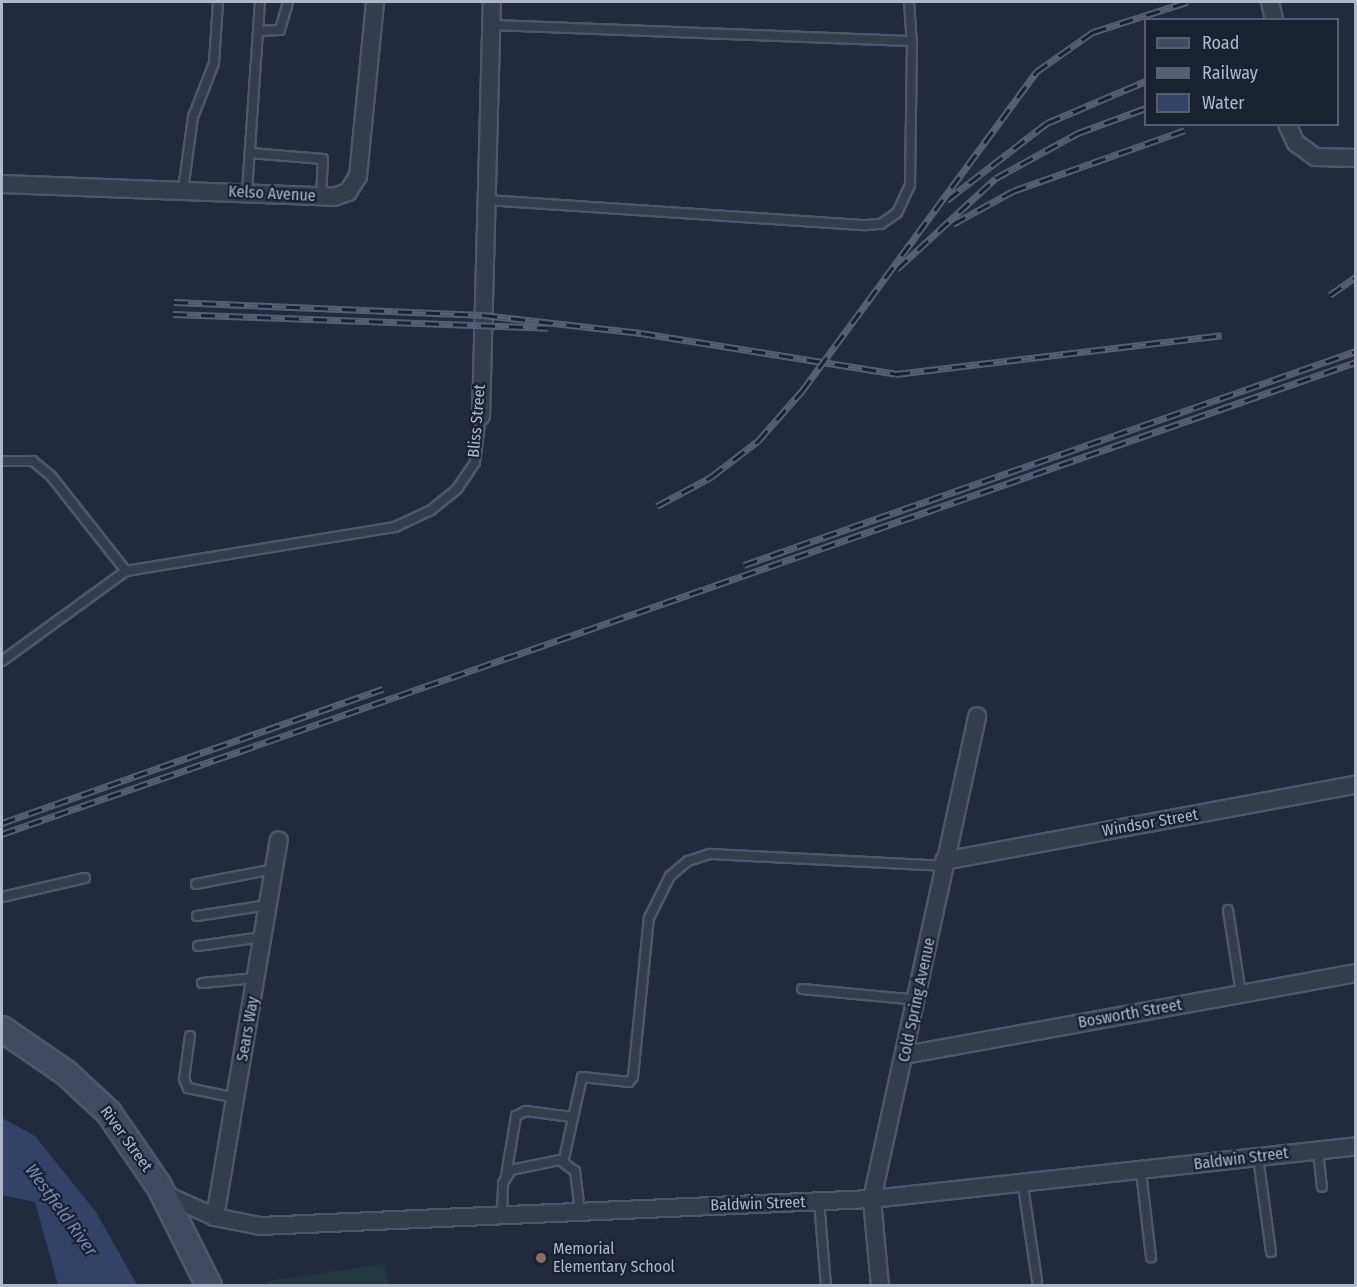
<!DOCTYPE html>
<style>
body{margin:0}
#map{position:relative;width:1357px;height:1287px;overflow:hidden;background:#212a3f;font-family:"Fira Sans Condensed",sans-serif}
div>[style]{position:absolute}
.green>*{inset:0;background:#23393f}
.water>*{inset:0;background:#334267}
.roads{filter:drop-shadow(2px 0 #505769) drop-shadow(-2px 0 #505769) drop-shadow(0 2px #505769) drop-shadow(0 -2px #505769)}
.lane>*{height:8px;margin:-4px;padding:0 4px;transform-origin:4px;border-radius:4px;background:#353c4e}
.street>*{height:16px;margin:-8px;padding:0 8px;transform-origin:8px;border-radius:8px;background:#353c4e}
.secondary>*{height:24px;margin:-12px;padding:0 12px;transform-origin:12px;border-radius:12px;background:#424a62}
.rail>*{height:7px;margin-top:-3.5px;transform-origin:0;background:repeating-linear-gradient(90deg,#1a2133 0 14px,#565f76 0 28px);box-sizing:border-box;border-block:2px solid #565f76}
.dots>*{width:16px;height:16px;translate:-50% -50%;box-sizing:border-box;border:3px solid #1a2133;border-radius:50%}
span{translate:-50% -50%;white-space:nowrap;text-align:center;line-height:1.15;-webkit-text-stroke:4.5px #1a2133;paint-order:stroke}
.street-label{font-size:16px;color:#b0b7ca}
.poi-label{font-size:16px;color:#b0b7ca}
.left{translate:0 -50%;text-align:left}
.water-label{font-size:18px;color:#7588b4;font-style:italic}
.frame{position:absolute;inset:0;border:3px solid #b0b7ca;pointer-events:none}
.legend{position:absolute;left:1144px;top:18px;width:195px;height:108px;box-sizing:border-box;background:#1a2133;border:2px solid #565d6f;margin:0;padding:8px 10px;list-style:none;font-size:18px;color:#b0b7ca}
.legend li{display:flex;align-items:center;gap:12px;height:30px}
.legend b{width:30px;border:2px solid #565d6f}
</style>
<div id="map">
<div class="green">
<i style="clip-path:polygon(384px 1264px,390px 1285px,269px 1286px,268px 1281px)"></i>
</div>
<div class="water">
<i style="clip-path:polygon(2px 1118px,35px 1136px,96px 1212px,137px 1285px,58px 1285px,35px 1202px,2px 1195px)"></i>
</div>
<div class="roads">
<div class="lane">
<i style="left:909px;top:2px;width:39px;rotate:86deg"></i>
<i style="left:259px;top:31px;width:21px;rotate:-3deg"></i>
<i style="left:280px;top:30px;width:29px;rotate:-74deg"></i>
<i style="left:250px;top:153px;width:73px;rotate:4.7deg"></i>
<i style="left:323px;top:159px;width:37px;rotate:93deg"></i>
<i style="left:183px;top:190px;width:74px;rotate:-82.2deg"></i>
<i style="left:193px;top:117px;width:58px;rotate:-68.7deg"></i>
<i style="left:214px;top:63px;width:61px;rotate:-86.2deg"></i>
<i style="left:247px;top:192px;width:190px;rotate:-86.1deg"></i>
<i style="left:486px;top:200px;width:380px;rotate:3.8deg"></i>
<i style="left:865px;top:225px;width:16px;rotate:-4deg"></i>
<i style="left:881px;top:224px;width:19px;rotate:-35deg"></i>
<i style="left:897px;top:213px;width:31px;rotate:-65deg"></i>
<i style="left:910px;top:185px;width:144px;rotate:-89.2deg"></i>
<i style="left:912px;top:41px;width:422px;rotate:-177.8deg"></i>
<i style="left:2px;top:461px;width:31px"></i>
<i style="left:33px;top:461px;width:23px;rotate:40deg"></i>
<i style="left:51px;top:476px;width:121px;rotate:51.7deg"></i>
<i style="left:2px;top:661px;width:153px;rotate:-36deg"></i>
<i style="left:126px;top:571px;width:273px;rotate:-9.3deg"></i>
<i style="left:395px;top:527px;width:38px;rotate:-25deg"></i>
<i style="left:430px;top:511px;width:35px;rotate:-39deg"></i>
<i style="left:457px;top:489px;width:32px;rotate:-56deg"></i>
<i style="left:475px;top:462px;width:46px;rotate:-82.6deg"></i>
<i style="left:196px;top:884px;width:79px;rotate:-10.9deg"></i>
<i style="left:2px;top:897px;width:85px;rotate:-12.9deg"></i>
<i style="left:1228px;top:910px;width:85px;rotate:81.2deg"></i>
<i style="left:197px;top:916px;width:72px;rotate:-8.8deg"></i>
<i style="left:198px;top:946px;width:66px;rotate:-7.9deg"></i>
<i style="left:202px;top:983px;width:54px;rotate:-5.3deg"></i>
<i style="left:802px;top:989px;width:117px;rotate:5.4deg"></i>
<i style="left:190px;top:1036px;width:43px;rotate:97.9deg"></i>
<i style="left:184px;top:1079px;width:10px;rotate:66deg"></i>
<i style="left:188px;top:1088px;width:49px;rotate:11.8deg"></i>
<i style="left:1318px;top:1150px;width:37px;rotate:84deg"></i>
<i style="left:1258px;top:1157px;width:96px;rotate:82.2deg"></i>
<i style="left:561px;top:1161px;width:17px;rotate:36deg"></i>
<i style="left:575px;top:1171px;width:41px;rotate:83deg"></i>
<i style="left:1141px;top:1172px;width:86px;rotate:83.3deg"></i>
<i style="left:506px;top:1176px;width:61px;rotate:-80.5deg"></i>
<i style="left:516px;top:1116px;width:11px;rotate:-27deg"></i>
<i style="left:526px;top:1111px;width:46px;rotate:7.4deg"></i>
<i style="left:1023px;top:1186px;width:96px;rotate:81.6deg"></i>
<i style="left:819px;top:1201px;width:85px;rotate:85.3deg"></i>
<i style="left:502px;top:1215px;width:32px;rotate:-88deg"></i>
<i style="left:503px;top:1183px;width:15px;rotate:-58deg"></i>
<i style="left:511px;top:1170px;width:54px;rotate:-11.7deg"></i>
<i style="left:564px;top:1159px;width:84px;rotate:-77.6deg"></i>
<i style="left:582px;top:1077px;width:47px;rotate:6.1deg"></i>
<i style="left:629px;top:1082px;width:6px;rotate:-51deg"></i>
<i style="left:633px;top:1077px;width:160px;rotate:-84.3deg"></i>
<i style="left:649px;top:918px;width:47px;rotate:-63.4deg"></i>
<i style="left:670px;top:876px;width:23px;rotate:-40deg"></i>
<i style="left:688px;top:861px;width:23px;rotate:-18deg"></i>
<i style="left:710px;top:854px;width:233px;rotate:2.9deg"></i>
</div>
<div class="street">
<i style="left:1270px;top:2px;width:18px;rotate:77deg"></i>
<i style="left:1287px;top:124px;width:21px;rotate:65deg"></i>
<i style="left:1296px;top:143px;width:24px;rotate:36deg"></i>
<i style="left:1315px;top:157px;width:41px;rotate:1.4deg"></i>
<i style="left:2px;top:184px;width:332px;rotate:2.2deg"></i>
<i style="left:334px;top:197px;width:15px;rotate:-20deg"></i>
<i style="left:348px;top:192px;width:19px;rotate:-58deg"></i>
<i style="left:358px;top:176px;width:175px;rotate:-84.4deg"></i>
<i style="left:481px;top:416px;width:414px;rotate:-88.5deg"></i>
<i style="left:944px;top:861px;width:419px;rotate:-10.5deg"></i>
<i style="left:905px;top:1055px;width:458px;rotate:-10.3deg"></i>
<i style="left:164px;top:1194px;width:56px;rotate:24.3deg"></i>
<i style="left:215px;top:1217px;width:46px;rotate:11.3deg"></i>
<i style="left:260px;top:1226px;width:613px;rotate:-2.53deg"></i>
<i style="left:872px;top:1199px;width:487px;rotate:-6.2deg"></i>
<i style="left:215px;top:1217px;width:382px;rotate:-80.4deg"></i>
<i style="left:880px;top:1286px;width:87px;rotate:-95.3deg"></i>
<i style="left:872px;top:1199px;width:494px;rotate:-77.7deg"></i>
</div>
<div class="secondary">
<i style="left:2px;top:1029px;width:78px;rotate:34.5deg"></i>
<i style="left:66px;top:1073px;width:59px;rotate:42.9deg"></i>
<i style="left:109px;top:1113px;width:88px;rotate:55.6deg"></i>
<i style="left:159px;top:1186px;width:112px;rotate:63.4deg"></i>
</div>
</div>
<div class="rail">
<i style="left:947px;top:200px;width:126px;rotate:-37.6deg"></i>
<i style="left:1047px;top:123px;width:108px;rotate:-23deg"></i>
<i style="left:953px;top:224px;width:68px;rotate:-28.8deg"></i>
<i style="left:1013px;top:191px;width:182px;rotate:-19.5deg"></i>
<i style="left:897px;top:269px;width:134px;rotate:-42.6deg"></i>
<i style="left:996px;top:178px;width:94px;rotate:-28.8deg"></i>
<i style="left:1078px;top:133px;width:72px;rotate:-20.2deg"></i>
<i style="left:1330px;top:295px;width:32px;rotate:-35deg"></i>
<i style="left:174px;top:302px;width:309px;rotate:2.4deg"></i>
<i style="left:483px;top:315px;width:159px;rotate:6.5deg"></i>
<i style="left:641px;top:333px;width:258px;rotate:9.1deg"></i>
<i style="left:896px;top:374px;width:328px;rotate:-6.8deg"></i>
<i style="left:173px;top:314px;width:375px;rotate:2.1deg"></i>
<i style="left:657px;top:506px;width:61px;rotate:-28.2deg"></i>
<i style="left:711px;top:477px;width:59px;rotate:-37.5deg"></i>
<i style="left:758px;top:441px;width:67px;rotate:-48.7deg"></i>
<i style="left:802px;top:391px;width:396px;rotate:-53.7deg"></i>
<i style="left:1036px;top:72px;width:70px;rotate:-35.1deg"></i>
<i style="left:1093px;top:32px;width:99px;rotate:-17.7deg"></i>
<i style="left:744px;top:565px;width:648px;rotate:-19.27deg"></i>
<i style="left:2px;top:823px;width:404px;rotate:-19.4deg"></i>
<i style="left:2px;top:834px;width:1434px;rotate:-19.22deg"></i>
</div>
<div class="dots">
<i style="left:541px;top:1258px;background:#8d6e63"></i>
</div>
<div class="street-label">
<span style="left:272px;top:194px;rotate:3deg">Kelso Avenue</span>
<span style="left:477px;top:421px;rotate:-85deg">Bliss Street</span>
<span style="left:1150px;top:823px;rotate:-10deg">Windsor Street</span>
<span style="left:917px;top:1000px;rotate:-78deg">Cold Spring Avenue</span>
<span style="left:1130px;top:1014px;rotate:-10deg">Bosworth Street</span>
<span style="left:248px;top:1029px;rotate:-80deg">Sears Way</span>
<span style="left:126px;top:1139px;rotate:54deg">River Street</span>
<span style="left:1241px;top:1159px;rotate:-7deg">Baldwin Street</span>
<span style="left:758px;top:1204px;rotate:-2deg">Baldwin Street</span>
</div>
<div class="poi-label">
<span class="left" style="left:553px;top:1258px">Memorial<br>Elementary School</span>
</div>
<div class="water-label">
<span style="left:61px;top:1210px;rotate:54deg">Westfield River</span>
</div>
<div class="frame"></div>
<ul class="legend">
<li><b style="height:8px;background:#424a62"></b>Road</li>
<li><b style="height:8px;background:#565f76"></b>Railway</li>
<li><b style="height:16px;background:#334267"></b>Water</li>
</ul>
</div>
